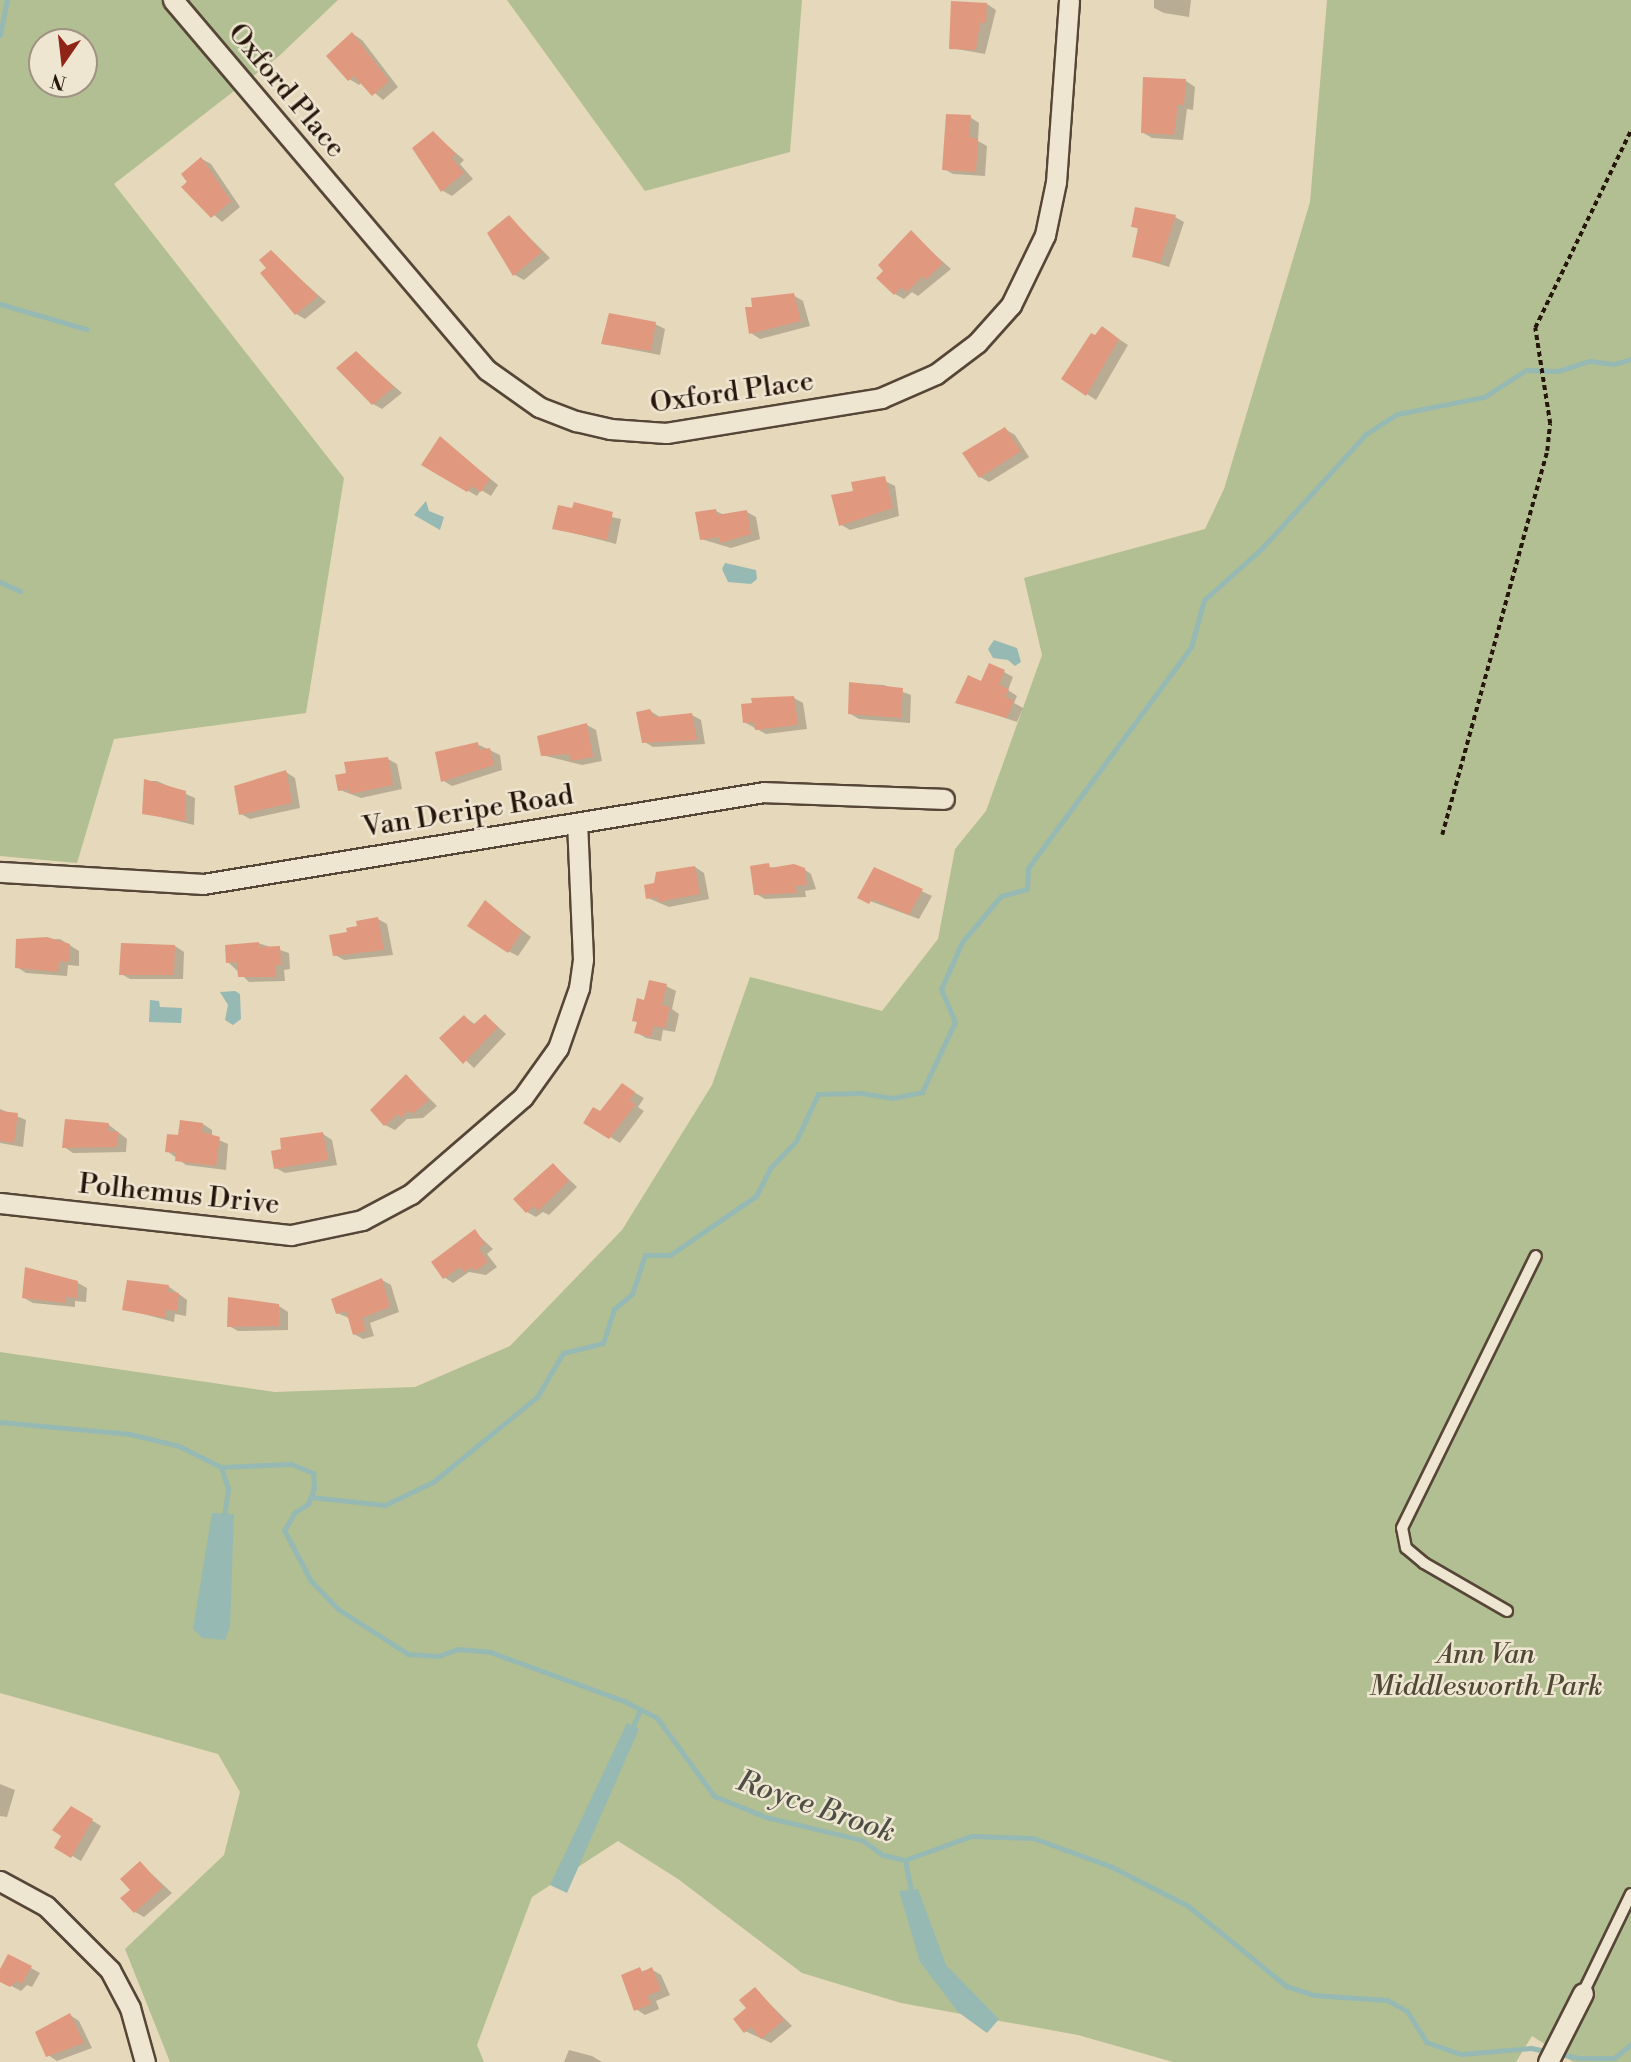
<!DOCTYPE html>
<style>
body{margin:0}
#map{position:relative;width:1631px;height:2062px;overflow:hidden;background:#e6d8ba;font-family:"Libre Bodoni",serif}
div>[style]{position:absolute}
.green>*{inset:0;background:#b2bf92}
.water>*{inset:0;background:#96b9b3}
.shadow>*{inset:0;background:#0003}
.stream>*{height:5px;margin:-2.5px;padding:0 2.5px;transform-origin:2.5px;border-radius:2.5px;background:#96b9b3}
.building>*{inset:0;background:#e0997f}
.path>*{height:3.5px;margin-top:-1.75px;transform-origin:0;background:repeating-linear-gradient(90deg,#26150b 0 5px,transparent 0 8.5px)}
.roads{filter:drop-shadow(2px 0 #564637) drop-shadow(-2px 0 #564637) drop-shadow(0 2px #564637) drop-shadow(0 -2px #564637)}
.service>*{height:10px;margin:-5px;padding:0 5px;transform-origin:5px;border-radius:5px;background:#efe6d2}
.minor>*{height:19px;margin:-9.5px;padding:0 9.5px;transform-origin:9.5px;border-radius:9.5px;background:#efe6d2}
span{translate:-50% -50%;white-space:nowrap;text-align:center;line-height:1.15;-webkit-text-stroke:5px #efe6d2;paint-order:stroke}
.street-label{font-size:28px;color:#26150b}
.park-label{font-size:28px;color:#504834;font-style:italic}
.water-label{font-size:30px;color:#4d4e46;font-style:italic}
.north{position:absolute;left:28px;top:28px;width:70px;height:70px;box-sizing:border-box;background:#efe6d2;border:2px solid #9f9282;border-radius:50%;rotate:194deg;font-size:19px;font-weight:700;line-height:28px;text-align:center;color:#26150b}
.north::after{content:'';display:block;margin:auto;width:24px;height:32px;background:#8f2418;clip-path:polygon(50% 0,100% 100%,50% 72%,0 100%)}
</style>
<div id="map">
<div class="green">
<i style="clip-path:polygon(evenodd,0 0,338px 0,278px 57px,114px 184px,344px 478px,306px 713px,114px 739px,77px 863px,0 856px,0 0,42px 42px,84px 42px,84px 84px,42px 84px,42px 42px)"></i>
<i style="clip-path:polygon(507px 0,802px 0,790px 152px,645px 191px)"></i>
<i style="clip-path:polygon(1327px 0,1631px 0,1631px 2062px,1573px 2062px,1532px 2036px,1516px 2062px,1173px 2062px,1078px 2035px,901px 2003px,802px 1973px,678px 1879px,618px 1841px,532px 1897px,477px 2045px,484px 2062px,170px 2062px,125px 1949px,224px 1855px,240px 1792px,218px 1754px,0 1693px,0 1352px,275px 1392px,415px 1387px,510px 1346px,622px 1230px,712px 1085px,750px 977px,882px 1011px,938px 939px,955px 849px,986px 811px,1042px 655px,1024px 578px,1205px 529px,1224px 489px,1310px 202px)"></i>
</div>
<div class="water">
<i style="clip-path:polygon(426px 501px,429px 511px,444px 517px,440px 530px,414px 515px)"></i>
<i style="clip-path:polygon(725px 563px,756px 570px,757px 579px,751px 584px,728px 582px,722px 569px)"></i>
<i style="clip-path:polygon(994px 640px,1017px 648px,1021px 662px,1015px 666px,1008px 660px,993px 658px,988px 649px)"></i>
<i style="clip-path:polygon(235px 991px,240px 994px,241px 1019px,233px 1025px,225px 1020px,228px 1005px,220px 992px)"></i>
<i style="clip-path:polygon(150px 1000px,159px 1001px,160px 1007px,182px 1008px,181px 1023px,149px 1022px)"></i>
<i style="clip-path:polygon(212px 1513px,234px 1514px,230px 1627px,225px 1640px,202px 1638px,193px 1629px)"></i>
<i style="clip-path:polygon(627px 1723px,639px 1729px,567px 1893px,550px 1885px)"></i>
<i style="clip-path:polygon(918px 1889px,946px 1965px,999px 2019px,987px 2033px,958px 2012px,920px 1962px,899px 1891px)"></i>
</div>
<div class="shadow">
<i style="clip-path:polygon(1154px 0,1191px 0,1189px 17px,1164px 13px,1154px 8px)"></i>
<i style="clip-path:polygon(987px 4px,996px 10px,985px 54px,951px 48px)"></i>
<i style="clip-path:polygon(353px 34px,362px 40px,398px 87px,383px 100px,362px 82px,359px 85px,349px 79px)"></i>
<i style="clip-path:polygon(1186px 81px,1195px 87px,1193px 110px,1187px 109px,1183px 140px,1152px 138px,1142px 132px)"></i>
<i style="clip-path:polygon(970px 117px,979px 123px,978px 141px,987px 146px,985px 176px,953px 174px,944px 169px)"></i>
<i style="clip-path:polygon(433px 133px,464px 160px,460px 164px,473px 179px,452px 196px,443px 191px,415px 148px)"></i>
<i style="clip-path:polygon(202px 159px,211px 164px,240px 207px,222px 222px,183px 187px)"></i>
<i style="clip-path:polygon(509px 217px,550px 258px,524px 280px,515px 275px,489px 233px)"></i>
<i style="clip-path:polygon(1175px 217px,1184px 222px,1169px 267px,1134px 256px,1140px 230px,1133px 226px)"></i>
<i style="clip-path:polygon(911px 233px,951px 269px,918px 296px,912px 292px,904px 299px,895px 294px)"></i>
<i style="clip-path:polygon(271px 253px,326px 302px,305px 319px,296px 314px,268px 268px)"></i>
<i style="clip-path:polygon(793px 295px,803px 301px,810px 326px,760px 339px,751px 333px)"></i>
<i style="clip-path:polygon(655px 324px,665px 329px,660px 355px,603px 344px)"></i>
<i style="clip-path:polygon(1111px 334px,1128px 345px,1096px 400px,1064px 379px,1096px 337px)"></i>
<i style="clip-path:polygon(356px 353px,402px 393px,382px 409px,373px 404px)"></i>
<i style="clip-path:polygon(1005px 429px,1015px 435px,1029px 457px,989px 482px,980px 477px)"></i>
<i style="clip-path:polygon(441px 439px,498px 485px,491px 496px,481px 490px,477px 496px,423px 464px)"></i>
<i style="clip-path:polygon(885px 481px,895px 486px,899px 516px,850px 530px,840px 524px,855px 492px)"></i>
<i style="clip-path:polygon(574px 509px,621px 519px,616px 544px,554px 528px)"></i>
<i style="clip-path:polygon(716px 511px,724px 515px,747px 512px,756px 517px,760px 539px,731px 548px,701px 539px)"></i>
<i style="clip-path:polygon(1004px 672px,1013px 677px,1008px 690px,1017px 696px,1014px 703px,1023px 708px,1017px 722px,957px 702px)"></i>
<i style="clip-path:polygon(851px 683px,884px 685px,911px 695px,910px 723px,859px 719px,849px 713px)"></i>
<i style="clip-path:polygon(794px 698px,803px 703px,807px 729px,766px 734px,744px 722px)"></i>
<i style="clip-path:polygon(650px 711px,660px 717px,692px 715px,701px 720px,705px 744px,653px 747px,643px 741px)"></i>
<i style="clip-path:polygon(587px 725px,596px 730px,602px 761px,582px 765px,542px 755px)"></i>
<i style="clip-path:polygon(477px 744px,500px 755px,502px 770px,452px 786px,442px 780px)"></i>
<i style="clip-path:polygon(388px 759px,397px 764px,402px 789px,361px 798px,340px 790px)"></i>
<i style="clip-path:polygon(286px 772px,295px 778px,300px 808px,250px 819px,241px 814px)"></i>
<i style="clip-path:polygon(145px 781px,157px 781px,195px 798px,194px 825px,144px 813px)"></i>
<i style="clip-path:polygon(695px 867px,704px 873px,709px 899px,669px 907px,648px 898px)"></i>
<i style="clip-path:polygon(752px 867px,802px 868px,811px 874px,816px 889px,805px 891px,806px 897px,765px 899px,755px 893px)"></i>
<i style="clip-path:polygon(875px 869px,932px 896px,919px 919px,859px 897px)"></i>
<i style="clip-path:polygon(485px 902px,531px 937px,518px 956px,508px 951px)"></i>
<i style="clip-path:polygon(378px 919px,387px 924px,393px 955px,344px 960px,335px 955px,349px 933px)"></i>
<i style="clip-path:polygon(60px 939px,79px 951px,79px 966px,68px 965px,67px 976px,26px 973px,17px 967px,18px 941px)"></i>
<i style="clip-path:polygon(258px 943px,289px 953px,290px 969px,284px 970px,285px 981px,249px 982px,228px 962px)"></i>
<i style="clip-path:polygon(122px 945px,175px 946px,184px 952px,183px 979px,130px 979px,121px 974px)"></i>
<i style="clip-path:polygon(666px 986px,676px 991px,672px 1009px,679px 1014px,675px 1032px,663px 1030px,661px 1041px,646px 1038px,636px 1032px,645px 1002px)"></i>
<i style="clip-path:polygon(486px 1016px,506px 1034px,474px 1068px,442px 1038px,465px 1017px,476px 1025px)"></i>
<i style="clip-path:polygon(407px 1076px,437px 1106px,423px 1118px,407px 1119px,395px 1130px,385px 1125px)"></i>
<i style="clip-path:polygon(622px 1085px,644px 1098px,638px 1107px,644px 1111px,620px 1143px,586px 1122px,601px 1113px)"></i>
<i style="clip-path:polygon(0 1109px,26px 1120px,23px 1147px,0 1143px)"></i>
<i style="clip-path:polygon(181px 1122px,203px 1124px,212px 1130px,212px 1137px,228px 1144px,226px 1170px,186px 1165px,167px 1151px,179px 1137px)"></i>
<i style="clip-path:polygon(109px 1125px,127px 1139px,126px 1152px,73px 1153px,64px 1147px)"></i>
<i style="clip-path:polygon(323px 1134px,332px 1140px,337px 1165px,285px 1173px,276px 1168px)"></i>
<i style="clip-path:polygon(554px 1165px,577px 1187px,549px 1215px,543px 1212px,536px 1217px,527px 1212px)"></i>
<i style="clip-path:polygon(475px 1232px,493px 1249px,487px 1254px,497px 1267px,486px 1275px,469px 1272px,453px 1283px,444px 1277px)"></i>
<i style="clip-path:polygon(382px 1280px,391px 1285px,399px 1312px,370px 1323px,374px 1336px,363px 1339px,354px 1334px,349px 1318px,337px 1313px)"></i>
<i style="clip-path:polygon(78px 1283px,87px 1288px,86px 1302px,75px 1301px,75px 1307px,33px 1303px,24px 1298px)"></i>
<i style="clip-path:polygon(168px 1286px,187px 1300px,186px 1316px,175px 1314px,174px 1322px,124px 1309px)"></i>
<i style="clip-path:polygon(279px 1306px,288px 1312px,288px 1330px,238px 1331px,229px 1326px)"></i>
<i style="clip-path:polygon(0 1784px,15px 1790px,7px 1817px,0 1816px)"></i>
<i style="clip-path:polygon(72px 1808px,101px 1826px,81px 1861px,57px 1847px,64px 1836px,54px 1829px)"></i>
<i style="clip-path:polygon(140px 1863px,172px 1893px,144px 1917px,135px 1912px,132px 1890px)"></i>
<i style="clip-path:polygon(9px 1956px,40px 1973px,32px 1987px,27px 1985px,21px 1991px,0 1980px)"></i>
<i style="clip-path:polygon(651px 1969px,661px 1975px,670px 1995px,656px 2001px,659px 2009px,645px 2015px,636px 2009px,623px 1976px)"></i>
<i style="clip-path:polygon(755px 1989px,792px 2026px,771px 2043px,745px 2031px)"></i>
<i style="clip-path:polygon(70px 2015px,79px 2021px,92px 2048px,57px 2061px,48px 2055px)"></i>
<i style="clip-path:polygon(569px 2050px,592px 2056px,602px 2062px,564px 2062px)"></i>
</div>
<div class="stream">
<i style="left:0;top:35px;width:36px;rotate:-79deg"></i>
<i style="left:0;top:304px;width:90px;rotate:16.2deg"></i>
<i style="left:0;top:582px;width:22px;rotate:24deg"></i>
<i style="left:0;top:1422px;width:131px;rotate:5.3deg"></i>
<i style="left:130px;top:1434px;width:50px;rotate:13.8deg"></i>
<i style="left:179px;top:1446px;width:47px;rotate:26.6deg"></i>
<i style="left:221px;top:1467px;width:70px;rotate:-2.5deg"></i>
<i style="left:291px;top:1464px;width:24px;rotate:22deg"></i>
<i style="left:313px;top:1473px;width:15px;rotate:86deg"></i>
<i style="left:314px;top:1488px;width:17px;rotate:111deg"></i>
<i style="left:308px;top:1504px;width:15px;rotate:148deg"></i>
<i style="left:295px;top:1512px;width:21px;rotate:121deg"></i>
<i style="left:284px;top:1530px;width:58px;rotate:62.1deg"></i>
<i style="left:311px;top:1581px;width:39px;rotate:46deg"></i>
<i style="left:338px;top:1609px;width:83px;rotate:32.7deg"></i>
<i style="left:408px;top:1654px;width:30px;rotate:4deg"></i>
<i style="left:438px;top:1656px;width:21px;rotate:-19deg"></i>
<i style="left:458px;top:1649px;width:32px;rotate:5deg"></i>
<i style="left:490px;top:1652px;width:143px;rotate:20.1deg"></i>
<i style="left:624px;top:1701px;width:37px;rotate:27deg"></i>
<i style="left:657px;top:1718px;width:97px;rotate:53.8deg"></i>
<i style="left:714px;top:1796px;width:56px;rotate:22deg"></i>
<i style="left:766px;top:1817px;width:99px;rotate:13.5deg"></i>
<i style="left:862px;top:1840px;width:26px;rotate:36deg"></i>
<i style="left:883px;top:1855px;width:23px;rotate:13deg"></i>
<i style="left:905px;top:1860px;width:70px;rotate:-20deg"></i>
<i style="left:971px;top:1836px;width:62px;rotate:1.8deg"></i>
<i style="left:1033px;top:1838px;width:82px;rotate:20deg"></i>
<i style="left:1110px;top:1866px;width:88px;rotate:27.1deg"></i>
<i style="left:1188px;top:1906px;width:127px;rotate:39.2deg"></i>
<i style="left:1286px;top:1986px;width:28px;rotate:18deg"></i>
<i style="left:1313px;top:1995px;width:74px;rotate:3.9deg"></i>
<i style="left:1387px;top:2000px;width:23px;rotate:29deg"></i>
<i style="left:1407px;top:2011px;width:36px;rotate:58deg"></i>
<i style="left:1426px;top:2042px;width:37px;rotate:19deg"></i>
<i style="left:1461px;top:2054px;width:70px;rotate:-4.9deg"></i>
<i style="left:1531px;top:2048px;width:49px;rotate:11.8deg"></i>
<i style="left:1579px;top:2058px;width:35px"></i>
<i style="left:1614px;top:2058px;width:22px;rotate:-39deg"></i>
<i style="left:221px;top:1467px;width:23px;rotate:72deg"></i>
<i style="left:228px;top:1489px;width:30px;rotate:98deg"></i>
<i style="left:311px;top:1497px;width:74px;rotate:6.2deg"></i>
<i style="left:385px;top:1505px;width:53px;rotate:-25.6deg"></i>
<i style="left:433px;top:1482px;width:134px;rotate:-39.3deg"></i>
<i style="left:537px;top:1397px;width:51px;rotate:-59.4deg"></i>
<i style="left:563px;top:1353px;width:41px;rotate:-14deg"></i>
<i style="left:603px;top:1343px;width:36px;rotate:-72deg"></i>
<i style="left:614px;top:1309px;width:23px;rotate:-40deg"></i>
<i style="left:632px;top:1294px;width:41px;rotate:-71.6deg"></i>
<i style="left:645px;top:1255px;width:25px"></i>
<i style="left:670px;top:1255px;width:104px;rotate:-34.5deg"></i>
<i style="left:756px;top:1196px;width:31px;rotate:-63deg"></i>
<i style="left:770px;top:1168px;width:37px;rotate:-46deg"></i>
<i style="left:796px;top:1141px;width:52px;rotate:-64.9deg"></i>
<i style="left:818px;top:1094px;width:43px;rotate:-1.3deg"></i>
<i style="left:861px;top:1093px;width:31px;rotate:9deg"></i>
<i style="left:892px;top:1098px;width:31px;rotate:-11deg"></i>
<i style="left:922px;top:1092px;width:77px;rotate:-64.8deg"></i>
<i style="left:955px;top:1022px;width:36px;rotate:-113deg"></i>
<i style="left:941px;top:989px;width:51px;rotate:-65.9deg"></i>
<i style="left:962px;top:942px;width:60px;rotate:-49.7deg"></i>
<i style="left:1001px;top:896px;width:27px;rotate:-15deg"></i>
<i style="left:1027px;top:889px;width:21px;rotate:-87deg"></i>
<i style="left:1028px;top:868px;width:275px;rotate:-53.6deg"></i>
<i style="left:1191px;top:647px;width:49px;rotate:-74.5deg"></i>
<i style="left:1204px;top:600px;width:76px;rotate:-41.8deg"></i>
<i style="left:1261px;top:549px;width:156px;rotate:-47.6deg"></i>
<i style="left:1366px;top:434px;width:37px;rotate:-33deg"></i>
<i style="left:1397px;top:414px;width:89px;rotate:-11.1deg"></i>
<i style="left:1484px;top:397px;width:50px;rotate:-32.7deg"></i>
<i style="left:1526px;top:370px;width:32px;rotate:2deg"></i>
<i style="left:1558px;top:371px;width:33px;rotate:-18deg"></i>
<i style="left:1589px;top:361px;width:25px;rotate:7deg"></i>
<i style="left:1614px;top:364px;width:18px;rotate:-16deg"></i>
<i style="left:631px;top:1731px;width:23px;rotate:-67deg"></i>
<i style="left:905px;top:1860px;width:37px;rotate:79deg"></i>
</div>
<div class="building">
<i style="clip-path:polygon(951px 1px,987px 3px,986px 23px,980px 23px,976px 50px,949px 49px)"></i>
<i style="clip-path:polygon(352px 32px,389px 81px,372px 96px,354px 76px,348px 81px,326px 56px)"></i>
<i style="clip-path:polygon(1143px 77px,1186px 79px,1184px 105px,1178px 105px,1174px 135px,1141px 133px)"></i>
<i style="clip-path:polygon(946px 114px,971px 115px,969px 137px,978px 139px,976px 172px,942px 170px)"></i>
<i style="clip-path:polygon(433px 131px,456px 154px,452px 158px,464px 173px,441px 192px,412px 148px)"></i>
<i style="clip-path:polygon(201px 157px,231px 201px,211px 218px,181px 187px,187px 182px,181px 174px)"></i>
<i style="clip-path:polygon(1135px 207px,1176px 215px,1160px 263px,1132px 257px,1138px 228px,1131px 227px)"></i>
<i style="clip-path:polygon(509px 215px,542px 252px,513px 276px,487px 233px)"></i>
<i style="clip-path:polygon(911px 230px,943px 263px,926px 280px,923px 276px,907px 292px,902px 287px,894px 295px,876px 278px,883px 271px,878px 265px)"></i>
<i style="clip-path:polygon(271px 250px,318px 296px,295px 315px,260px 273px,266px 268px,259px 260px)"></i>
<i style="clip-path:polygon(794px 293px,801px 321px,749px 334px,745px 307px,752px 307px,751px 298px)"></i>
<i style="clip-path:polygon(609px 313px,656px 322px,651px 351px,601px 344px)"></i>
<i style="clip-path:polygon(1102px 326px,1119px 339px,1086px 396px,1061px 379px,1091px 333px,1095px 335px)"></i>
<i style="clip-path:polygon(356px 351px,394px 387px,372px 405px,336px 368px)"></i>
<i style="clip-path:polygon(1005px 427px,1021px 451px,979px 478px,962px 453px)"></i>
<i style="clip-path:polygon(440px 436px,490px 479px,481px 492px,472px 486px,467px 492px,421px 465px)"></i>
<i style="clip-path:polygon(885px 476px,893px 508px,839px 526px,831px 495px,853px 491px,851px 482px)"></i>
<i style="clip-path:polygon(574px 502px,613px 512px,607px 540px,552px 529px,558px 505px,572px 508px)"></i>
<i style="clip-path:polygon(716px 509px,717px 515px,747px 510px,751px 534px,720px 543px,719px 537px,700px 540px,695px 512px)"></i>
<i style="clip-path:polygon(989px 663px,1005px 670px,999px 685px,1009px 689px,1005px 697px,1014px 701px,1007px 718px,955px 703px,968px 675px,981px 681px)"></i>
<i style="clip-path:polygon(849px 682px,903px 688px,901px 718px,848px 714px)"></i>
<i style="clip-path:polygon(794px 696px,798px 725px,755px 730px,754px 722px,743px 723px,741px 704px,752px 703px,751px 698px)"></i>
<i style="clip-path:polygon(650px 709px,655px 717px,692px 713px,697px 740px,642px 743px,636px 712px)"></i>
<i style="clip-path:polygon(587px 723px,593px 757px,571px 761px,570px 754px,541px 756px,537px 736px)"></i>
<i style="clip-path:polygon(478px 742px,479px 750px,490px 748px,494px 765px,441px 782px,435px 752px)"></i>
<i style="clip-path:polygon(388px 757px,393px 785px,350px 794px,349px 789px,338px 791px,335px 775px,346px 773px,344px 762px)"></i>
<i style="clip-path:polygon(286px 770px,292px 803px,239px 815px,234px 786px)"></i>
<i style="clip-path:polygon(144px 779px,186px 791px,185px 821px,142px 814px)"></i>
<i style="clip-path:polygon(769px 863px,770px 868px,794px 864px,805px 868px,807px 885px,796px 886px,797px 893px,754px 895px,750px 866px)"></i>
<i style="clip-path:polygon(695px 866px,700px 894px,658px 902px,657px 897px,646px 899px,644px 885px,654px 883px,656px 872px)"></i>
<i style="clip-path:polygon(874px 867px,923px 889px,909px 915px,872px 899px,869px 904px,857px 898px)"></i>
<i style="clip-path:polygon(485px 900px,522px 931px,508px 953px,467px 926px)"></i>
<i style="clip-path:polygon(378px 917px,384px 950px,333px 956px,329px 935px,347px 932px,346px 928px,357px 926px,356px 921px)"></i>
<i style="clip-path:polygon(47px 937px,70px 944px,70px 962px,59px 961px,58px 972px,15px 968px,16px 939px)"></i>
<i style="clip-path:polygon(259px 942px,259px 947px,280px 946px,281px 965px,275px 965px,276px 977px,238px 977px,237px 962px,226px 963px,225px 945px)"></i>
<i style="clip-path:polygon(121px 943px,175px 945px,174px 975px,119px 975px)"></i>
<i style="clip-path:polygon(649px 980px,667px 984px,662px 1005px,670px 1007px,665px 1028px,654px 1026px,651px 1037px,634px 1033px,637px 1022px,632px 1021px,637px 998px,644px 1000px)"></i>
<i style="clip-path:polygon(485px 1014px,498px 1027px,463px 1064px,439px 1038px,464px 1015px,473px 1025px)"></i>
<i style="clip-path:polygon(406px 1074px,429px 1100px,412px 1114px,409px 1110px,401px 1118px,398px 1114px,384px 1126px,370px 1110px)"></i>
<i style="clip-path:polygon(622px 1083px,635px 1092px,630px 1101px,636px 1104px,609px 1139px,583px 1123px,593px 1107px,600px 1111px)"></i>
<i style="clip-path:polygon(0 1111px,18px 1113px,14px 1143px,0 1141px)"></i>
<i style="clip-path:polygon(65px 1119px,109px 1123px,108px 1131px,119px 1132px,117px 1147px,62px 1148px)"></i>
<i style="clip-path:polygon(180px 1120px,203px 1123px,202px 1132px,220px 1137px,216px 1166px,175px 1161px,176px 1153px,165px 1152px,167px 1134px,178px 1135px)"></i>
<i style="clip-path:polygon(323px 1132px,328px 1160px,274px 1169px,271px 1151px,281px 1149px,280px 1138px)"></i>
<i style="clip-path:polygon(553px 1163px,569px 1181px,538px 1211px,534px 1206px,526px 1213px,513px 1199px)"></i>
<i style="clip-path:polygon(475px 1229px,485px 1244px,479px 1248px,488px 1262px,475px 1271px,472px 1267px,464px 1272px,460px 1267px,443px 1279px,431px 1262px)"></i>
<i style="clip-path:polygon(25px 1267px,78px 1281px,77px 1298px,66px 1297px,65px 1303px,22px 1298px)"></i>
<i style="clip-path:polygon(382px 1278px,390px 1307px,362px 1318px,366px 1331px,353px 1335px,346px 1311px,336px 1314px,331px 1299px)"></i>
<i style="clip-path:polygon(127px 1280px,169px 1285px,168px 1292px,179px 1293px,177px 1311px,166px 1310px,165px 1318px,122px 1310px)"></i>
<i style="clip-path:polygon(228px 1297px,279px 1304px,279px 1326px,227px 1327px)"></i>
<i style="clip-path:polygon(71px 1806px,93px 1819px,71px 1858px,54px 1848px,61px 1836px,52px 1830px)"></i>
<i style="clip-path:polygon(140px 1861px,163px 1887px,134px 1913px,120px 1898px,130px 1890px,120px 1879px)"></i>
<i style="clip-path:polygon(8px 1954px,32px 1966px,22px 1984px,17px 1981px,10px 1987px,0 1982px,0 1969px)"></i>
<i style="clip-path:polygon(640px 1967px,642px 1972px,652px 1967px,661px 1990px,647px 1996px,651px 2004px,634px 2011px,621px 1975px)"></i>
<i style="clip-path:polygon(755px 1987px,784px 2020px,761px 2039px,751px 2027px,744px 2033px,733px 2019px,746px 2008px,739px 2000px)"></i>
<i style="clip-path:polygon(70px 2013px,84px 2043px,46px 2057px,35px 2032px)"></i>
</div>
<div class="path">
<i style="left:1442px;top:835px;width:398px;rotate:-74.7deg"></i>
<i style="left:1547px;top:451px;width:27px;rotate:-84deg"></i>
<i style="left:1550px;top:424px;width:97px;rotate:-98.9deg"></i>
<i style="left:1535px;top:328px;width:220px;rotate:-64.1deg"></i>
</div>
<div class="roads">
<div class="service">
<i style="left:1507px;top:1611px;width:96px;rotate:-150deg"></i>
<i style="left:1424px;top:1563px;width:23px;rotate:-140deg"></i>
<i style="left:1406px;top:1548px;width:20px;rotate:-101deg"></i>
<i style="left:1402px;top:1528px;width:303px;rotate:-63.8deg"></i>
<i style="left:1583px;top:1993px;width:110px;rotate:-64.1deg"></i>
</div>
<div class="minor">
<i style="left:173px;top:0;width:485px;rotate:49.7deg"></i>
<i style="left:487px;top:370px;width:64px;rotate:35.4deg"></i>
<i style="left:539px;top:407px;width:40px;rotate:21deg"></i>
<i style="left:576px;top:421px;width:35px;rotate:13deg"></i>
<i style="left:610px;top:429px;width:56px;rotate:4.1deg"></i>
<i style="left:666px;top:433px;width:218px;rotate:-9.2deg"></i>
<i style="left:881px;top:398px;width:60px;rotate:-23.6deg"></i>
<i style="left:936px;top:374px;width:51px;rotate:-37.1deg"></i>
<i style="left:977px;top:343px;width:51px;rotate:-48.2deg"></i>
<i style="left:1011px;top:305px;width:78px;rotate:-64.1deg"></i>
<i style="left:1045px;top:235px;width:54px;rotate:-78.3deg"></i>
<i style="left:1056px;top:182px;width:182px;rotate:-85.9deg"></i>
<i style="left:0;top:872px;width:203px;rotate:3.4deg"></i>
<i style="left:203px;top:884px;width:568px;rotate:-9.31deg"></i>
<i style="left:764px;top:792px;width:180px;rotate:2.2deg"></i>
<i style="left:0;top:1203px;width:293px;rotate:6.3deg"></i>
<i style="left:291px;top:1235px;width:73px;rotate:-11.9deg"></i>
<i style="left:362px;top:1220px;width:55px;rotate:-28deg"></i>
<i style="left:411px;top:1194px;width:148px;rotate:-40.9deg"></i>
<i style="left:523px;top:1097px;width:60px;rotate:-54.5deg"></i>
<i style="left:558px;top:1048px;width:64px;rotate:-70.7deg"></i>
<i style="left:579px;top:988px;width:29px;rotate:-82deg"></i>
<i style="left:583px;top:959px;width:136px;rotate:-92.5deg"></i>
<i style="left:0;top:1881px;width:52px;rotate:28.5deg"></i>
<i style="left:46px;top:1906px;width:91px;rotate:45deg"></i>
<i style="left:110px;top:1970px;width:43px;rotate:62.2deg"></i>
<i style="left:130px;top:2008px;width:56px;rotate:74.5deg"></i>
<i style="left:1548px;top:2062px;width:77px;rotate:-63.1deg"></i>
</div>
</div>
<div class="street-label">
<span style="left:286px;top:91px;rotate:50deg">Oxford Place</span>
<span style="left:732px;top:393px;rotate:-8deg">Oxford Place</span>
<span style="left:468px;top:812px;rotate:-9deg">Van Deripe Road</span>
<span style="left:179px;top:1195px;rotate:6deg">Polhemus Drive</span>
</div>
<div class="park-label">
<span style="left:1486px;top:1671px">Ann Van<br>Middlesworth Park</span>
</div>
<div class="water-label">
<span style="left:816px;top:1807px;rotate:19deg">Royce Brook</span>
</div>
<div class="north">N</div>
</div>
